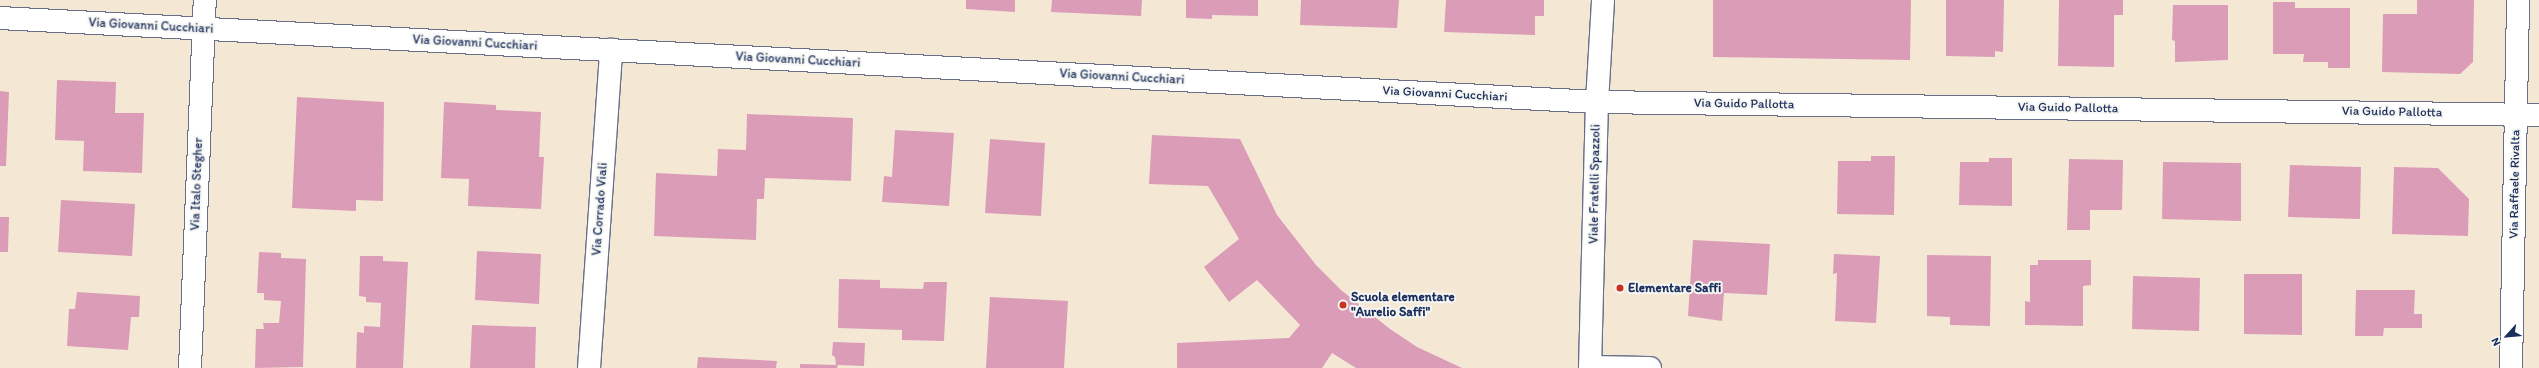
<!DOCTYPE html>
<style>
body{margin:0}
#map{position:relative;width:2539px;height:368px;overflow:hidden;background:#f4e8d5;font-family:Itim,sans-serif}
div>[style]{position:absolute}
.building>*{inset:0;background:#db9cb8}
.roads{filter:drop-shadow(1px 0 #677088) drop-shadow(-1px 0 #677088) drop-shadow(0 1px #677088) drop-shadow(0 -1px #677088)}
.street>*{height:22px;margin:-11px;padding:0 11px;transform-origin:11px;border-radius:11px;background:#fff}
.secondary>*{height:22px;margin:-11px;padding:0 11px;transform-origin:11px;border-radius:11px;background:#fff}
.dots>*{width:11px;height:11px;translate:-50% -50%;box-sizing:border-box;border:2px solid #f6f6f2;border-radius:50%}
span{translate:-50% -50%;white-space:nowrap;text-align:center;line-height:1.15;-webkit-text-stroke:4px #f6f6f2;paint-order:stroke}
.street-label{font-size:13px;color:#1b2f5e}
.poi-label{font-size:13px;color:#1b2f5e;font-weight:700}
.left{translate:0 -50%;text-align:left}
.north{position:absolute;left:2487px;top:316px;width:40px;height:40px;-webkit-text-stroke:3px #f6f6f2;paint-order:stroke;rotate:243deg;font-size:11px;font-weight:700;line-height:16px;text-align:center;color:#1b2f5e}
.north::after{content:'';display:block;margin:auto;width:14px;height:18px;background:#1b2f5e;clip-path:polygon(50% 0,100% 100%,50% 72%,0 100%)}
</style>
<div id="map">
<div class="building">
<i style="clip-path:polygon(966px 0,1015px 0,1015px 12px,966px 9px)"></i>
<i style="clip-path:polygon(1052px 0,1142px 0,1141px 16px,1051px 12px)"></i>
<i style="clip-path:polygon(1186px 0,1258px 0,1258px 16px,1212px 15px,1212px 19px,1186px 18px)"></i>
<i style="clip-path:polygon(1301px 0,1399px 0,1397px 28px,1300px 25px)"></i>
<i style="clip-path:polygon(1446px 0,1544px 0,1544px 16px,1535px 16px,1535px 35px,1444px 32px)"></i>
<i style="clip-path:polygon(1713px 0,1911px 0,1910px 60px,1713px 57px)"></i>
<i style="clip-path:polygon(1946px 0,2004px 0,2003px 52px,1995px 51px,1995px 57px,1946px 56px)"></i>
<i style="clip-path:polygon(2059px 0,2123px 0,2123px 15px,2114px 15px,2114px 67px,2058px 66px)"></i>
<i style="clip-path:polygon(2417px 0,2474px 0,2473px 62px,2460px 74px,2382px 72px,2383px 14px,2417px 14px)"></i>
<i style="clip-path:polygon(2273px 2px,2295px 2px,2295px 8px,2350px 8px,2350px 68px,2328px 68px,2328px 62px,2303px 62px,2304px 54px,2273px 54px)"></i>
<i style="clip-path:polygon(2173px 5px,2228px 5px,2228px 60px,2175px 62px,2175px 41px,2172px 40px)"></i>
<i style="clip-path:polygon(57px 80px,116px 82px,115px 113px,144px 113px,142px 173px,83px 171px,84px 141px,55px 140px)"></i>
<i style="clip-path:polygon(0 91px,9px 92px,6px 166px,0 166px)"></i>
<i style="clip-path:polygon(297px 97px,384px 102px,383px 201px,356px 200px,356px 211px,292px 208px)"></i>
<i style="clip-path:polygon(444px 102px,496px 105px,496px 110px,541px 112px,539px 157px,544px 157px,541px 209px,468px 206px,469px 179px,441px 178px)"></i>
<i style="clip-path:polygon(747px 114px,853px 118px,851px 181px,765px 178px,764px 199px,757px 199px,756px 240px,654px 236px,656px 173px,717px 176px,718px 149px,746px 150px)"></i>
<i style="clip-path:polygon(895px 130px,954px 133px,949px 206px,882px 202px,884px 176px,892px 177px)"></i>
<i style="clip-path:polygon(1152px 135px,1240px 139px,1277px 215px,1316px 265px,1341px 290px,1390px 329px,1417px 347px,1462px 368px,1356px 368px,1332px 353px,1322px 368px,1177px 368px,1177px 343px,1289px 338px,1300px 325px,1257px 280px,1229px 302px,1204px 267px,1239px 239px,1208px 186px,1149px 184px)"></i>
<i style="clip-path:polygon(990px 139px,1045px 143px,1041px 216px,985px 213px)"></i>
<i style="clip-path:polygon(1871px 156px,1895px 156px,1894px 215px,1837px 214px,1838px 161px,1871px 161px)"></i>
<i style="clip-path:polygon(1989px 158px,2012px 158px,2012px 206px,1959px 205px,1960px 162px,1989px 162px)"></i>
<i style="clip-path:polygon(2069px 159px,2123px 160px,2122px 210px,2090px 210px,2090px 230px,2067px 230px)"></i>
<i style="clip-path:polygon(2163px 162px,2241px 163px,2241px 221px,2162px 219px)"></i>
<i style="clip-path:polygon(2290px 165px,2361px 167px,2360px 219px,2288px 217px)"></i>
<i style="clip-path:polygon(2394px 167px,2438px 168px,2469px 199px,2468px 236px,2392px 234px)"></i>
<i style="clip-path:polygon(61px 200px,135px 204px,132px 256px,58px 252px)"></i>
<i style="clip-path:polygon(0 217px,9px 217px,8px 252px,0 252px)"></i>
<i style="clip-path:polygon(1693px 240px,1770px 244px,1767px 295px,1724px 293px,1722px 321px,1688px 316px)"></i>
<i style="clip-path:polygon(477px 251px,541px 254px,539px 304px,475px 300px)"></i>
<i style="clip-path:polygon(259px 252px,281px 253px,281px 258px,306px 259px,303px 367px,255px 368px,256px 329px,264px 329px,263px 323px,279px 323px,281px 301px,264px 300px,264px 293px,257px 293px)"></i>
<i style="clip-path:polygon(1834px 254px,1880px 256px,1876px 323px,1835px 321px,1837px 273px,1833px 274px)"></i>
<i style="clip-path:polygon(1927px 255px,1991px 256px,1990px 326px,1950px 325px,1950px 317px,1927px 316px)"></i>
<i style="clip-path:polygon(360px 256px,383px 256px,383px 261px,408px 262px,403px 368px,356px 368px,357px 332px,364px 333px,364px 326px,380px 327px,381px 303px,366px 302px,366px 297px,359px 296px)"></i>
<i style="clip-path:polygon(2038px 260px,2091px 260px,2091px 285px,2083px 286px,2083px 326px,2025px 325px,2025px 301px,2030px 302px,2030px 265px,2038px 265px)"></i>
<i style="clip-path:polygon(2244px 274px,2302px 274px,2302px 335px,2244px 334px)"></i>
<i style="clip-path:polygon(2133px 276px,2200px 278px,2199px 331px,2132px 329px)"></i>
<i style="clip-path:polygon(839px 279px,880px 280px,880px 288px,923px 289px,924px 282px,947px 282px,944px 341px,902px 340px,902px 330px,838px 328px)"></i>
<i style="clip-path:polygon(2356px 290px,2415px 290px,2414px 314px,2422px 314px,2422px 328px,2384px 328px,2383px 336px,2355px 336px)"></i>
<i style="clip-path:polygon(77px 292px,140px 296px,139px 317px,131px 317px,128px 350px,67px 346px,69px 309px,75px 309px)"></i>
<i style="clip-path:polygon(990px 297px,1068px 301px,1064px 368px,986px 368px)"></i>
<i style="clip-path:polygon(472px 325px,536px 327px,535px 368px,470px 368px)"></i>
<i style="clip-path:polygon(833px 342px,865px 343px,864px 366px,838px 365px,837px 368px,800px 368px,800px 364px,836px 365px,835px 357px,832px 355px)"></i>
<i style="clip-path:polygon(698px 357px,777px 361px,776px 368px,697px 368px)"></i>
</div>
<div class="roads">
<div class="street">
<i style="left:0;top:18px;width:1599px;rotate:3.01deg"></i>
<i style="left:1597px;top:102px;width:942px;rotate:0.79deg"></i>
<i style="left:1590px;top:367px;width:60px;rotate:1deg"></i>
<i style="left:190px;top:368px;width:368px;rotate:-87.7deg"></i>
<i style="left:589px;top:368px;width:319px;rotate:-86deg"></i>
<i style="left:2511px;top:368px;width:368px;rotate:-88.9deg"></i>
</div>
<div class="secondary">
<i style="left:1590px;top:368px;width:266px;rotate:-88.5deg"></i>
<i style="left:1597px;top:102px;width:102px;rotate:-86.6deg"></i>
</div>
</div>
<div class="dots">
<i style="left:1620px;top:288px;background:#c8321e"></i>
<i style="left:1343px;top:305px;background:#c8321e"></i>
</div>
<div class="street-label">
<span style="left:151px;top:26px;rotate:3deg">Via Giovanni Cucchiari</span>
<span style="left:475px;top:43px;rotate:3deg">Via Giovanni Cucchiari</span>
<span style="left:798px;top:60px;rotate:3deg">Via Giovanni Cucchiari</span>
<span style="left:1122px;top:77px;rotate:3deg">Via Giovanni Cucchiari</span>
<span style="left:1445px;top:94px;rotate:3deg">Via Giovanni Cucchiari</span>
<span style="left:1744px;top:104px;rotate:1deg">Via Guido Pallotta</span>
<span style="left:2068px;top:108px;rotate:1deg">Via Guido Pallotta</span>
<span style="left:2392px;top:112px;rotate:1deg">Via Guido Pallotta</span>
<span style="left:197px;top:184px;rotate:-88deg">Via Italo Stegher</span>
<span style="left:1595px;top:184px;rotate:-89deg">Viale Fratelli Spazzoli</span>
<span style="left:2515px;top:184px;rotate:-89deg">Via Raffaele Rivalta</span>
<span style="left:600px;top:209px;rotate:-86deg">Via Corrado Viali</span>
</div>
<div class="poi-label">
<span class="left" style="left:1628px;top:288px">Elementare Saffi</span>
<span class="left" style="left:1351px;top:305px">Scuola elementare<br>"Aurelio Saffi"</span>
</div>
<div class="north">N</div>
</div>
